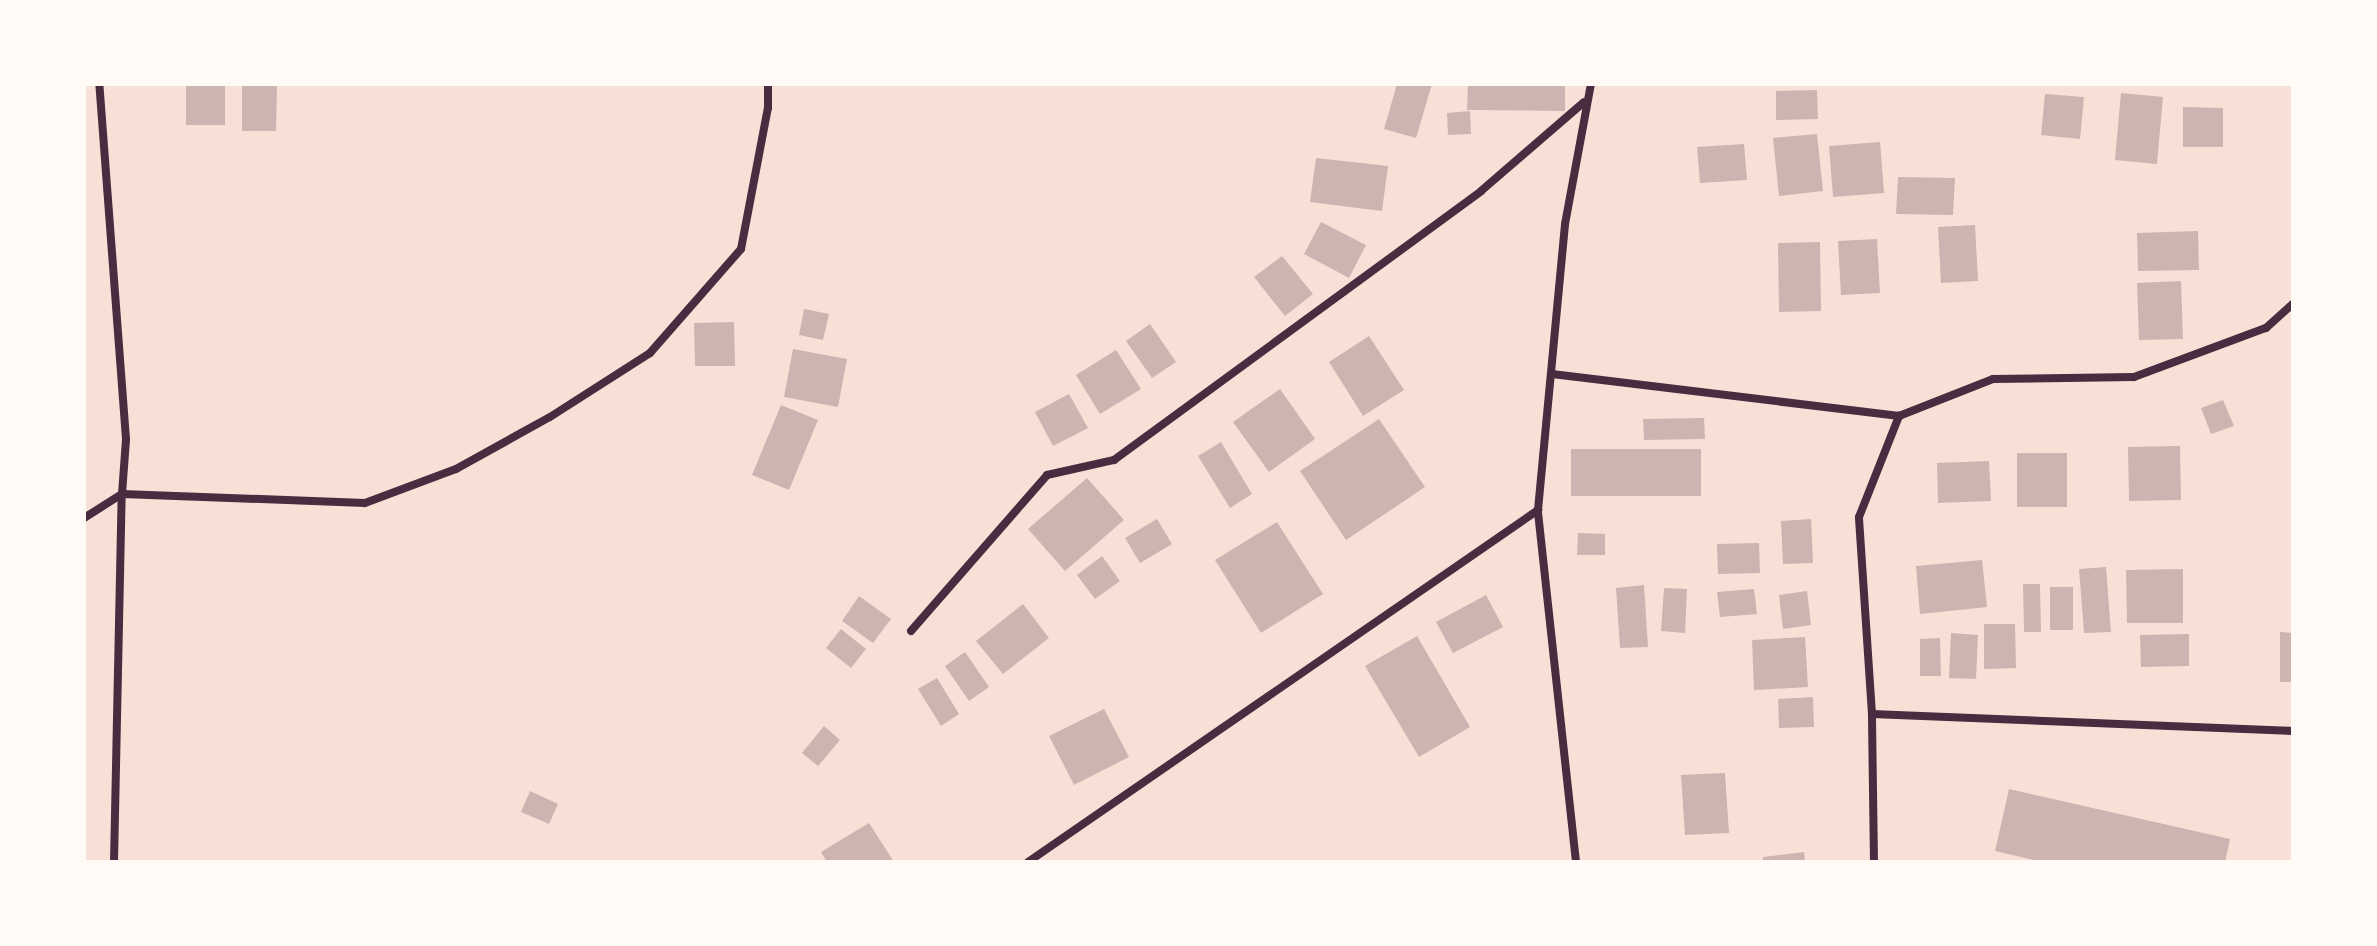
<!DOCTYPE html>
<style>
body{margin:0}
#map{position:relative;width:2377px;height:946px;overflow:hidden;background:#f7e1d7;font-family:"Noto Sans",sans-serif}
div>[style]{position:absolute}
.building>*{inset:0;background:#ccb4b1}
.minor>*{height:8px;margin:-4px;padding:0 4px;transform-origin:4px;border-radius:4px;background:#4a2c40}
span{translate:-50% -50%;white-space:nowrap;text-align:center;line-height:1.15;-webkit-text-stroke:7px #fffaf5;paint-order:stroke}
.frame{position:absolute;inset:0;border:86px solid #fffaf5;pointer-events:none}
</style>
<div id="map">
<div class="building">
<i style="clip-path:polygon(242px 84px,277px 84px,276px 131px,242px 131px)"></i>
<i style="clip-path:polygon(1397px 84px,1432px 84px,1416px 138px,1384px 129px)"></i>
<i style="clip-path:polygon(1468px 84px,1565px 84px,1565px 111px,1467px 110px)"></i>
<i style="clip-path:polygon(186px 85px,225px 85px,225px 125px,186px 125px)"></i>
<i style="clip-path:polygon(1817px 90px,1818px 119px,1776px 120px,1776px 91px)"></i>
<i style="clip-path:polygon(2121px 93px,2163px 97px,2157px 164px,2115px 160px)"></i>
<i style="clip-path:polygon(2045px 94px,2084px 97px,2080px 139px,2041px 135px)"></i>
<i style="clip-path:polygon(2183px 107px,2223px 108px,2223px 147px,2183px 147px)"></i>
<i style="clip-path:polygon(1470px 111px,1471px 134px,1448px 135px,1447px 113px)"></i>
<i style="clip-path:polygon(1817px 134px,1823px 191px,1779px 196px,1773px 138px)"></i>
<i style="clip-path:polygon(1880px 142px,1884px 193px,1833px 197px,1829px 146px)"></i>
<i style="clip-path:polygon(1744px 144px,1747px 180px,1700px 183px,1697px 147px)"></i>
<i style="clip-path:polygon(1316px 158px,1388px 166px,1382px 211px,1310px 202px)"></i>
<i style="clip-path:polygon(1898px 177px,1955px 178px,1953px 215px,1896px 214px)"></i>
<i style="clip-path:polygon(1321px 222px,1366px 245px,1349px 278px,1304px 254px)"></i>
<i style="clip-path:polygon(1975px 225px,1978px 281px,1941px 283px,1938px 227px)"></i>
<i style="clip-path:polygon(2198px 231px,2199px 270px,2138px 271px,2137px 233px)"></i>
<i style="clip-path:polygon(1877px 239px,1880px 293px,1841px 295px,1838px 241px)"></i>
<i style="clip-path:polygon(1820px 242px,1821px 311px,1779px 312px,1778px 243px)"></i>
<i style="clip-path:polygon(1282px 256px,1313px 294px,1285px 316px,1254px 277px)"></i>
<i style="clip-path:polygon(2181px 281px,2183px 339px,2139px 340px,2137px 283px)"></i>
<i style="clip-path:polygon(804px 309px,829px 314px,823px 340px,799px 335px)"></i>
<i style="clip-path:polygon(734px 322px,735px 366px,695px 366px,694px 323px)"></i>
<i style="clip-path:polygon(1150px 324px,1176px 362px,1152px 378px,1126px 341px)"></i>
<i style="clip-path:polygon(1369px 336px,1404px 390px,1363px 416px,1329px 362px)"></i>
<i style="clip-path:polygon(793px 349px,847px 359px,838px 407px,784px 397px)"></i>
<i style="clip-path:polygon(1116px 350px,1141px 389px,1100px 414px,1076px 375px)"></i>
<i style="clip-path:polygon(1280px 389px,1315px 439px,1269px 472px,1233px 422px)"></i>
<i style="clip-path:polygon(1069px 394px,1088px 428px,1053px 446px,1035px 412px)"></i>
<i style="clip-path:polygon(2223px 400px,2234px 426px,2211px 434px,2201px 408px)"></i>
<i style="clip-path:polygon(781px 405px,818px 420px,789px 490px,752px 475px)"></i>
<i style="clip-path:polygon(1704px 418px,1705px 439px,1644px 440px,1643px 419px)"></i>
<i style="clip-path:polygon(1379px 419px,1425px 487px,1346px 540px,1300px 471px)"></i>
<i style="clip-path:polygon(1221px 442px,1252px 494px,1230px 508px,1198px 456px)"></i>
<i style="clip-path:polygon(2180px 446px,2181px 500px,2129px 501px,2128px 447px)"></i>
<i style="clip-path:polygon(1571px 449px,1701px 449px,1701px 496px,1571px 496px)"></i>
<i style="clip-path:polygon(2017px 453px,2067px 453px,2067px 507px,2017px 507px)"></i>
<i style="clip-path:polygon(1989px 461px,1991px 501px,1938px 503px,1937px 463px)"></i>
<i style="clip-path:polygon(1087px 478px,1124px 520px,1065px 571px,1028px 529px)"></i>
<i style="clip-path:polygon(1157px 519px,1172px 544px,1140px 563px,1125px 538px)"></i>
<i style="clip-path:polygon(1811px 519px,1813px 563px,1783px 564px,1781px 521px)"></i>
<i style="clip-path:polygon(1277px 522px,1323px 594px,1261px 633px,1215px 560px)"></i>
<i style="clip-path:polygon(1578px 533px,1605px 534px,1605px 555px,1577px 555px)"></i>
<i style="clip-path:polygon(1759px 543px,1760px 573px,1718px 574px,1717px 544px)"></i>
<i style="clip-path:polygon(1102px 556px,1120px 581px,1095px 599px,1077px 575px)"></i>
<i style="clip-path:polygon(1982px 560px,1987px 607px,1920px 614px,1916px 566px)"></i>
<i style="clip-path:polygon(2106px 567px,2111px 632px,2084px 633px,2079px 569px)"></i>
<i style="clip-path:polygon(2183px 569px,2183px 623px,2127px 623px,2126px 570px)"></i>
<i style="clip-path:polygon(2023px 584px,2040px 584px,2041px 632px,2024px 632px)"></i>
<i style="clip-path:polygon(1644px 585px,1648px 647px,1620px 648px,1616px 588px)"></i>
<i style="clip-path:polygon(2050px 587px,2073px 587px,2073px 630px,2050px 630px)"></i>
<i style="clip-path:polygon(1664px 588px,1687px 589px,1685px 633px,1661px 631px)"></i>
<i style="clip-path:polygon(1754px 589px,1757px 614px,1720px 617px,1717px 592px)"></i>
<i style="clip-path:polygon(1807px 591px,1811px 625px,1783px 629px,1779px 595px)"></i>
<i style="clip-path:polygon(1486px 595px,1503px 627px,1453px 653px,1436px 622px)"></i>
<i style="clip-path:polygon(859px 596px,891px 619px,873px 643px,842px 621px)"></i>
<i style="clip-path:polygon(1023px 604px,1049px 638px,1003px 674px,976px 641px)"></i>
<i style="clip-path:polygon(1984px 624px,2015px 624px,2016px 668px,1984px 669px)"></i>
<i style="clip-path:polygon(841px 629px,866px 649px,851px 668px,826px 648px)"></i>
<i style="clip-path:polygon(2280px 632px,2293px 633px,2293px 682px,2280px 682px)"></i>
<i style="clip-path:polygon(1951px 633px,1978px 635px,1976px 679px,1949px 678px)"></i>
<i style="clip-path:polygon(2189px 634px,2189px 666px,2141px 667px,2140px 635px)"></i>
<i style="clip-path:polygon(1417px 636px,1470px 727px,1419px 757px,1365px 666px)"></i>
<i style="clip-path:polygon(1805px 637px,1808px 687px,1754px 690px,1752px 640px)"></i>
<i style="clip-path:polygon(1940px 638px,1941px 676px,1920px 676px,1920px 639px)"></i>
<i style="clip-path:polygon(965px 652px,989px 687px,969px 701px,945px 666px)"></i>
<i style="clip-path:polygon(937px 678px,959px 714px,941px 726px,918px 689px)"></i>
<i style="clip-path:polygon(1813px 697px,1814px 727px,1779px 728px,1778px 699px)"></i>
<i style="clip-path:polygon(1104px 709px,1129px 757px,1074px 785px,1049px 736px)"></i>
<i style="clip-path:polygon(824px 726px,840px 740px,818px 766px,802px 753px)"></i>
<i style="clip-path:polygon(1725px 773px,1729px 833px,1685px 835px,1681px 775px)"></i>
<i style="clip-path:polygon(2009px 789px,2230px 839px,2225px 862px,2043px 862px,1995px 851px)"></i>
<i style="clip-path:polygon(530px 791px,558px 804px,549px 824px,521px 812px)"></i>
<i style="clip-path:polygon(869px 823px,894px 862px,827px 862px,821px 852px)"></i>
<i style="clip-path:polygon(1804px 852px,1805px 862px,1763px 862px,1763px 857px)"></i>
</div>
<div class="minor">
<i style="left:1552px;top:374px;width:350px;rotate:6.9deg"></i>
<i style="left:84px;top:518px;width:45px;rotate:-32.3deg"></i>
<i style="left:122px;top:494px;width:55px;rotate:-85.8deg"></i>
<i style="left:126px;top:439px;width:356px;rotate:-94.3deg"></i>
<i style="left:911px;top:631px;width:207px;rotate:-48.9deg"></i>
<i style="left:1047px;top:475px;width:69px;rotate:-12.6deg"></i>
<i style="left:1114px;top:460px;width:455px;rotate:-36.2deg"></i>
<i style="left:1481px;top:191px;width:136px;rotate:-40.8deg"></i>
<i style="left:1872px;top:714px;width:421px;rotate:2.3deg"></i>
<i style="left:114px;top:862px;width:368px;rotate:-88.8deg"></i>
<i style="left:122px;top:494px;width:243px;rotate:2.1deg"></i>
<i style="left:365px;top:503px;width:97px;rotate:-20.5deg"></i>
<i style="left:456px;top:469px;width:107px;rotate:-29deg"></i>
<i style="left:550px;top:417px;width:119px;rotate:-32.6deg"></i>
<i style="left:650px;top:353px;width:138px;rotate:-48.8deg"></i>
<i style="left:741px;top:249px;width:144px;rotate:-79.2deg"></i>
<i style="left:768px;top:108px;width:24px;rotate:-90deg"></i>
<i style="left:1028px;top:862px;width:620px;rotate:-34.61deg"></i>
<i style="left:1576px;top:862px;width:354px;rotate:-96.2deg"></i>
<i style="left:1538px;top:510px;width:287px;rotate:-84.6deg"></i>
<i style="left:1565px;top:224px;width:142px;rotate:-79.5deg"></i>
<i style="left:1874px;top:862px;width:148px;rotate:-90.8deg"></i>
<i style="left:1872px;top:714px;width:197px;rotate:-93.8deg"></i>
<i style="left:1859px;top:517px;width:109px;rotate:-68.4deg"></i>
<i style="left:1899px;top:416px;width:101px;rotate:-21.5deg"></i>
<i style="left:1993px;top:379px;width:141px;rotate:-0.8deg"></i>
<i style="left:2134px;top:377px;width:141px;rotate:-20.4deg"></i>
<i style="left:2266px;top:328px;width:36px;rotate:-42deg"></i>
</div>
<div class="frame"></div>
</div>
